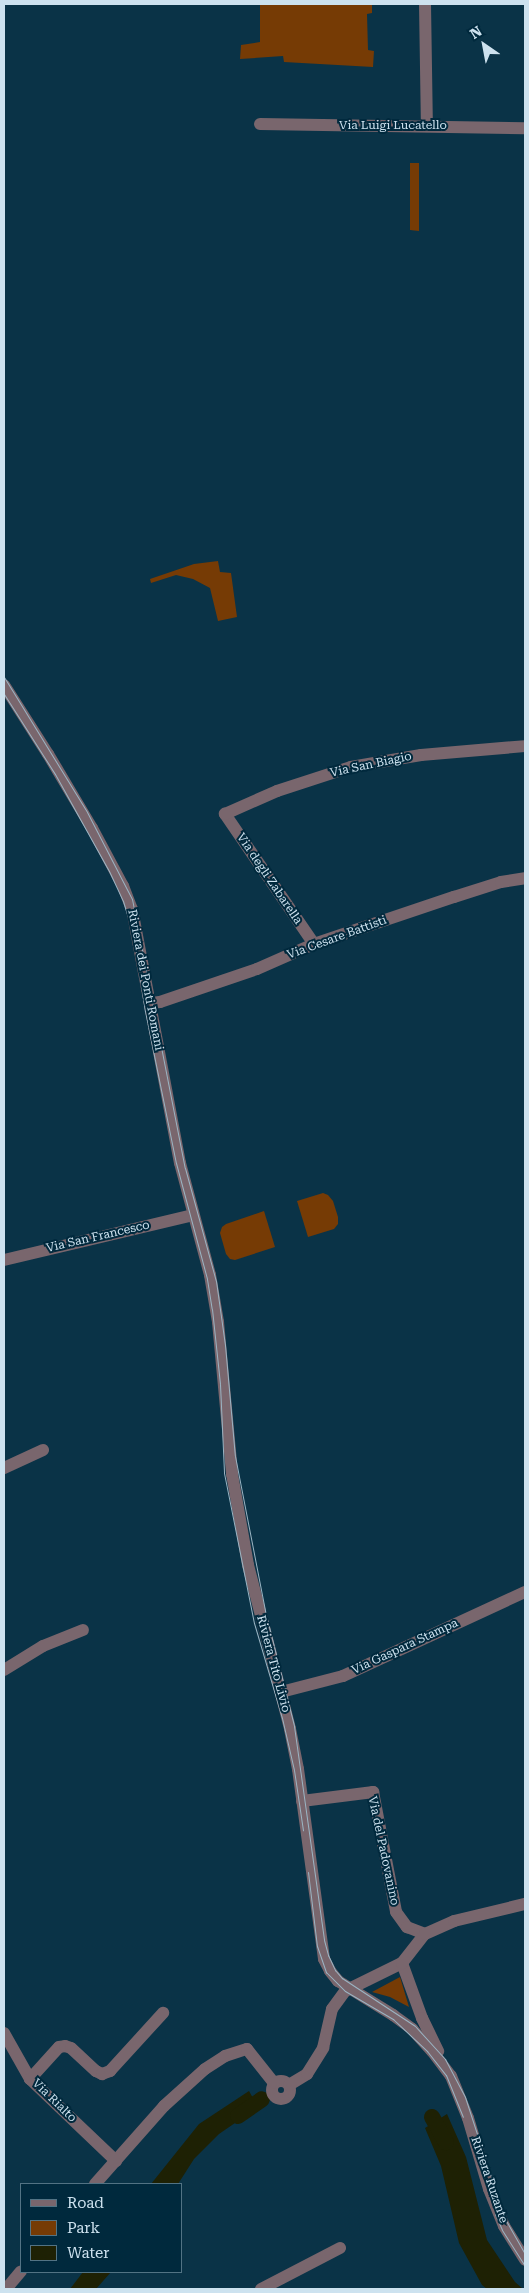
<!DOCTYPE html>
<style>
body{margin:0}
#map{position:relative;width:529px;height:2293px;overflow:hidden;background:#0a3347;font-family:"Roboto Serif",serif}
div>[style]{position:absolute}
.green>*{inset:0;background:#763b05}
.water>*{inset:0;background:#1e2104}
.canal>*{height:16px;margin:-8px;padding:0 8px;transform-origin:8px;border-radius:8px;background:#1e2104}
.street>*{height:12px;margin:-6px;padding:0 6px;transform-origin:6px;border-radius:6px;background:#79666d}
.street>.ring{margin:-6px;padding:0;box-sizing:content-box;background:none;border:12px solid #79666d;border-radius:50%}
.tram>*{height:1px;margin:-0.5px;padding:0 0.5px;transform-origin:0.5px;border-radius:0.5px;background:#9bb5c4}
span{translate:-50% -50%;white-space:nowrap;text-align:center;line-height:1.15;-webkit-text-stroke:4px #00293d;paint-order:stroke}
.street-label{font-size:12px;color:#cde2ef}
.frame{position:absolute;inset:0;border:5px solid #cde2ef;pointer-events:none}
.legend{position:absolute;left:20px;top:2183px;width:162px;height:90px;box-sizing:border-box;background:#00293d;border:1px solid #527384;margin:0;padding:6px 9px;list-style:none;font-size:15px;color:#cde2ef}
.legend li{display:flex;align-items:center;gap:10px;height:25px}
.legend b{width:25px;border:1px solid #527384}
.north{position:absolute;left:459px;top:20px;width:50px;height:50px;-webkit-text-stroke:4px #00293d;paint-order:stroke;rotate:327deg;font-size:14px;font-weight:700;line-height:20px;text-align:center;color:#cde2ef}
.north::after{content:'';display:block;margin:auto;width:18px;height:22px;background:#cde2ef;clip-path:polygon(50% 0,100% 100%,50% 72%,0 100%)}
</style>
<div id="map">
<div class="green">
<i style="clip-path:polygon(260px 4px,372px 4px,372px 13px,367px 14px,368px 50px,374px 51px,373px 67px,284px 62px,283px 56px,240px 59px,241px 45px,260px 42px)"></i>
<i style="clip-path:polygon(410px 163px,419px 163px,419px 231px,410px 230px)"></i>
<i style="clip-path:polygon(218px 561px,220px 572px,231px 573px,237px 617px,218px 621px,210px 588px,193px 579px,176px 575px,151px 583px,150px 579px,194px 564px)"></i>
<i style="clip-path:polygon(323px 1193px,328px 1195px,333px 1201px,338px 1217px,338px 1224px,334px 1229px,308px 1237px,297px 1201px)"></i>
<i style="clip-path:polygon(264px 1211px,275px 1247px,235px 1260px,230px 1259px,226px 1254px,220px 1233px,222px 1227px,226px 1224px)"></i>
<i style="clip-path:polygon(400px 1977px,409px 2007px,390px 1997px,372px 1992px)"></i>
</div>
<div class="water">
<i style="clip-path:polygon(249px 2091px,258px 2107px,219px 2134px,194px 2159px,178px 2184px,151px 2184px,199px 2124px)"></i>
<i style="clip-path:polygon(447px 2114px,466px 2157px,487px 2240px,515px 2282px,523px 2289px,487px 2289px,482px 2285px,459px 2243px,441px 2166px,425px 2128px)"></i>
<i style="clip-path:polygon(83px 2272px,111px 2272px,96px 2289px,70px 2289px)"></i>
</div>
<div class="canal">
<i style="left:238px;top:2116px;width:29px;rotate:-35deg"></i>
<i style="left:432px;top:2117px;width:29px;rotate:61deg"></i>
</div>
<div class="street">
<i style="left:425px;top:4px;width:122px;rotate:89.1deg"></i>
<i style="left:260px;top:124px;width:265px;rotate:0.9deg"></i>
<i style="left:4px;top:685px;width:82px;rotate:57.5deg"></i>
<i style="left:48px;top:754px;width:86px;rotate:59.3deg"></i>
<i style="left:92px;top:828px;width:66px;rotate:61.9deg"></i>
<i style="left:123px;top:886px;width:25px;rotate:69deg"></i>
<i style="left:132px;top:909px;width:258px;rotate:79.3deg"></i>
<i style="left:180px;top:1163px;width:116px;rotate:75deg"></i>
<i style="left:210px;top:1275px;width:48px;rotate:80.3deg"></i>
<i style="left:218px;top:1322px;width:153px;rotate:84.7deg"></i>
<i style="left:232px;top:1474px;width:92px;rotate:80deg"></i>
<i style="left:248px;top:1565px;width:169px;rotate:75.6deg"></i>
<i style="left:290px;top:1729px;width:41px;rotate:78.7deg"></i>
<i style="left:298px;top:1769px;width:192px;rotate:82.2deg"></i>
<i style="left:324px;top:1959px;width:13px;rotate:63deg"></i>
<i style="left:330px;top:1971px;width:13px;rotate:51deg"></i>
<i style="left:338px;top:1981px;width:65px;rotate:31.7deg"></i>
<i style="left:393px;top:2015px;width:24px;rotate:36deg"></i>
<i style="left:412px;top:2029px;width:30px;rotate:48deg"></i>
<i style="left:432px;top:2051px;width:31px;rotate:53deg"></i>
<i style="left:451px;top:2076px;width:45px;rotate:68deg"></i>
<i style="left:468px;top:2118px;width:74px;rotate:73.5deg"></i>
<i style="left:489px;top:2189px;width:40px;rotate:68deg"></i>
<i style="left:504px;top:2226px;width:40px;rotate:58deg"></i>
<i style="left:314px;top:944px;width:158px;rotate:-124.4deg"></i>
<i style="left:225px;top:814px;width:57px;rotate:-23.9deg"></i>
<i style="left:277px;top:791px;width:78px;rotate:-18deg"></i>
<i style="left:351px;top:767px;width:71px;rotate:-9.7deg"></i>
<i style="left:421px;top:755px;width:104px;rotate:-4.9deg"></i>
<i style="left:151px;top:1003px;width:9px;rotate:-6deg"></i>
<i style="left:160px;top:1002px;width:102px;rotate:-18.8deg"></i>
<i style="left:257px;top:969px;width:62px;rotate:-23.7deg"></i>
<i style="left:314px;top:944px;width:148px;rotate:-18.6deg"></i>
<i style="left:454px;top:897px;width:49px;rotate:-17.7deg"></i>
<i style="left:501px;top:882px;width:24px;rotate:-9deg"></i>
<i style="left:4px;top:1260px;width:194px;rotate:-13.4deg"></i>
<i style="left:4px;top:1468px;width:43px;rotate:-24.8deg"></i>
<i style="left:4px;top:1670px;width:46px;rotate:-31.6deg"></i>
<i style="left:43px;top:1646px;width:43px;rotate:-21.8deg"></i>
<i style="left:281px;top:1692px;width:64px;rotate:-14.5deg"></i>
<i style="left:343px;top:1676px;width:200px;rotate:-24.8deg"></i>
<i style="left:302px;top:1801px;width:72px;rotate:-7.2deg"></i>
<i style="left:373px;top:1792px;width:122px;rotate:79.1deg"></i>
<i style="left:396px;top:1912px;width:19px;rotate:54deg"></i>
<i style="left:407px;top:1927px;width:19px;rotate:21deg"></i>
<i style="left:402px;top:1963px;width:59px;rotate:70deg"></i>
<i style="left:422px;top:2018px;width:37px;rotate:64deg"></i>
<i style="left:4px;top:2033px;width:53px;rotate:60.5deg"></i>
<i style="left:30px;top:2079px;width:119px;rotate:43.6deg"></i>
<i style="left:30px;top:2079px;width:43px;rotate:-47.8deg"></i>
<i style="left:59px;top:2047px;width:6px;rotate:-9deg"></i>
<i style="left:65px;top:2046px;width:6px;rotate:18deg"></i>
<i style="left:71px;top:2048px;width:34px;rotate:43deg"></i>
<i style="left:96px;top:2071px;width:7px;rotate:27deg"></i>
<i style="left:102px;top:2074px;width:9px;rotate:-21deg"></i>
<i style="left:110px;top:2071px;width:79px;rotate:-47.6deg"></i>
<i class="ring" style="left:272px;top:2081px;width:6px;height:6px"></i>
<i style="left:289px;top:2085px;width:21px;rotate:-31deg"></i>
<i style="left:307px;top:2074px;width:31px;rotate:-58deg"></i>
<i style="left:323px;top:2048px;width:40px;rotate:-77deg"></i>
<i style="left:332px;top:2009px;width:22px;rotate:-54deg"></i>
<i style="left:345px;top:1991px;width:64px;rotate:-26.2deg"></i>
<i style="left:402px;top:1963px;width:37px;rotate:-52deg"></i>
<i style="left:425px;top:1934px;width:32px;rotate:-24deg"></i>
<i style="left:454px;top:1921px;width:73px;rotate:-13.5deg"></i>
<i style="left:95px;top:2184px;width:104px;rotate:-48.5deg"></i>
<i style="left:164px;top:2106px;width:55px;rotate:-42.1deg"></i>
<i style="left:205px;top:2069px;width:24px;rotate:-33deg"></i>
<i style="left:225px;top:2056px;width:23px;rotate:-18deg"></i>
<i style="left:247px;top:2049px;width:43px;rotate:51.5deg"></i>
<i style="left:6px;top:2289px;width:23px;rotate:-50deg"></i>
<i style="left:261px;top:2289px;width:89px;rotate:-27.4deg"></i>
</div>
<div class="tram">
<i style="left:4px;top:677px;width:158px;rotate:58.4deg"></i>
<i style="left:87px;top:812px;width:98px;rotate:62.7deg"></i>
<i style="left:132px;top:899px;width:274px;rotate:78.9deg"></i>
<i style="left:185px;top:1168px;width:117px;rotate:74.7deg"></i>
<i style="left:216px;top:1281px;width:65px;rotate:82deg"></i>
<i style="left:225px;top:1345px;width:111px;rotate:84.9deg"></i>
<i style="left:235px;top:1456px;width:158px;rotate:79deg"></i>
<i style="left:265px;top:1611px;width:119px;rotate:75.8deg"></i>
<i style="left:294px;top:1726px;width:216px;rotate:82deg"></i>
<i style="left:324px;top:1940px;width:16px;rotate:75deg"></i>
<i style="left:328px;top:1955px;width:17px;rotate:65deg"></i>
<i style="left:335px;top:1970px;width:11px;rotate:49deg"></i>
<i style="left:342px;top:1978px;width:87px;rotate:33.3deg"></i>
<i style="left:415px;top:2026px;width:45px;rotate:47.7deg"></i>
<i style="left:445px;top:2059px;width:43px;rotate:62.2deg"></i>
<i style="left:465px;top:2097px;width:126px;rotate:72deg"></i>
<i style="left:504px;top:2217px;width:43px;rotate:60.4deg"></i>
<i style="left:4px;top:694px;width:95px;rotate:57.5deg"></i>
<i style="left:55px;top:774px;width:111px;rotate:60.9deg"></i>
<i style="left:109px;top:871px;width:33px;rotate:65deg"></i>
<i style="left:123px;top:901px;width:34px;rotate:73deg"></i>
<i style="left:133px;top:933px;width:79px;rotate:81.3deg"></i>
<i style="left:145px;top:1011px;width:155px;rotate:78.5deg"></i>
<i style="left:176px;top:1163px;width:120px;rotate:75deg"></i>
<i style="left:207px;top:1279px;width:30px;rotate:81deg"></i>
<i style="left:212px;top:1309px;width:75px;rotate:83.9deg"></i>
<i style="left:220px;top:1384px;width:89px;rotate:87.4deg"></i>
<i style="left:224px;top:1473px;width:153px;rotate:78.7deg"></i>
<i style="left:254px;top:1623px;width:99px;rotate:73.6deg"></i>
<i style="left:282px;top:1718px;width:53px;rotate:77deg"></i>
<i style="left:294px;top:1770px;width:61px;rotate:81.5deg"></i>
<i style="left:308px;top:1872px;width:75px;rotate:83.1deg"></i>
<i style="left:317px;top:1946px;width:28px;rotate:71deg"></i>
<i style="left:326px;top:1972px;width:27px;rotate:45deg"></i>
<i style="left:345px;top:1991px;width:56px;rotate:30.3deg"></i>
<i style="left:393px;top:2019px;width:47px;rotate:43.3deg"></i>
<i style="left:427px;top:2051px;width:31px;rotate:52deg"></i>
<i style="left:446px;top:2075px;width:45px;rotate:68deg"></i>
<i style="left:495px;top:2214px;width:17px;rotate:66deg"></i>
<i style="left:502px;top:2230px;width:43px;rotate:57.4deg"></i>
</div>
<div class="street-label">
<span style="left:393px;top:126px">Via Luigi Lucatello</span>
<span style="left:371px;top:765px;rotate:-12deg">Via San Biagio</span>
<span style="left:269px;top:879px;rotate:56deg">Via degli Zabarella</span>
<span style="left:337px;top:938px;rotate:-20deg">Via Cesare Battisti</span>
<span style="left:145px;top:980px;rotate:79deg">Riviera dei Ponti Romani</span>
<span style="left:98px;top:1237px;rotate:-13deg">Via San Francesco</span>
<span style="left:405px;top:1647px;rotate:-25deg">Via Gaspara Stampa</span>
<span style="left:273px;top:1664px;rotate:75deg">Riviera Tito Livio</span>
<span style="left:383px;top:1851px;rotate:78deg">Via del Padovanino</span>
<span style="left:54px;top:2101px;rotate:44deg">Via Rialto</span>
<span style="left:489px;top:2180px;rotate:71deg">Riviera Ruzante</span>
</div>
<div class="frame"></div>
<ul class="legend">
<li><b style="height:6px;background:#79666d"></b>Road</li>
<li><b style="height:14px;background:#763b05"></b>Park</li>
<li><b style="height:14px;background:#1e2104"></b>Water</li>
</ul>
<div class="north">N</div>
</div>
